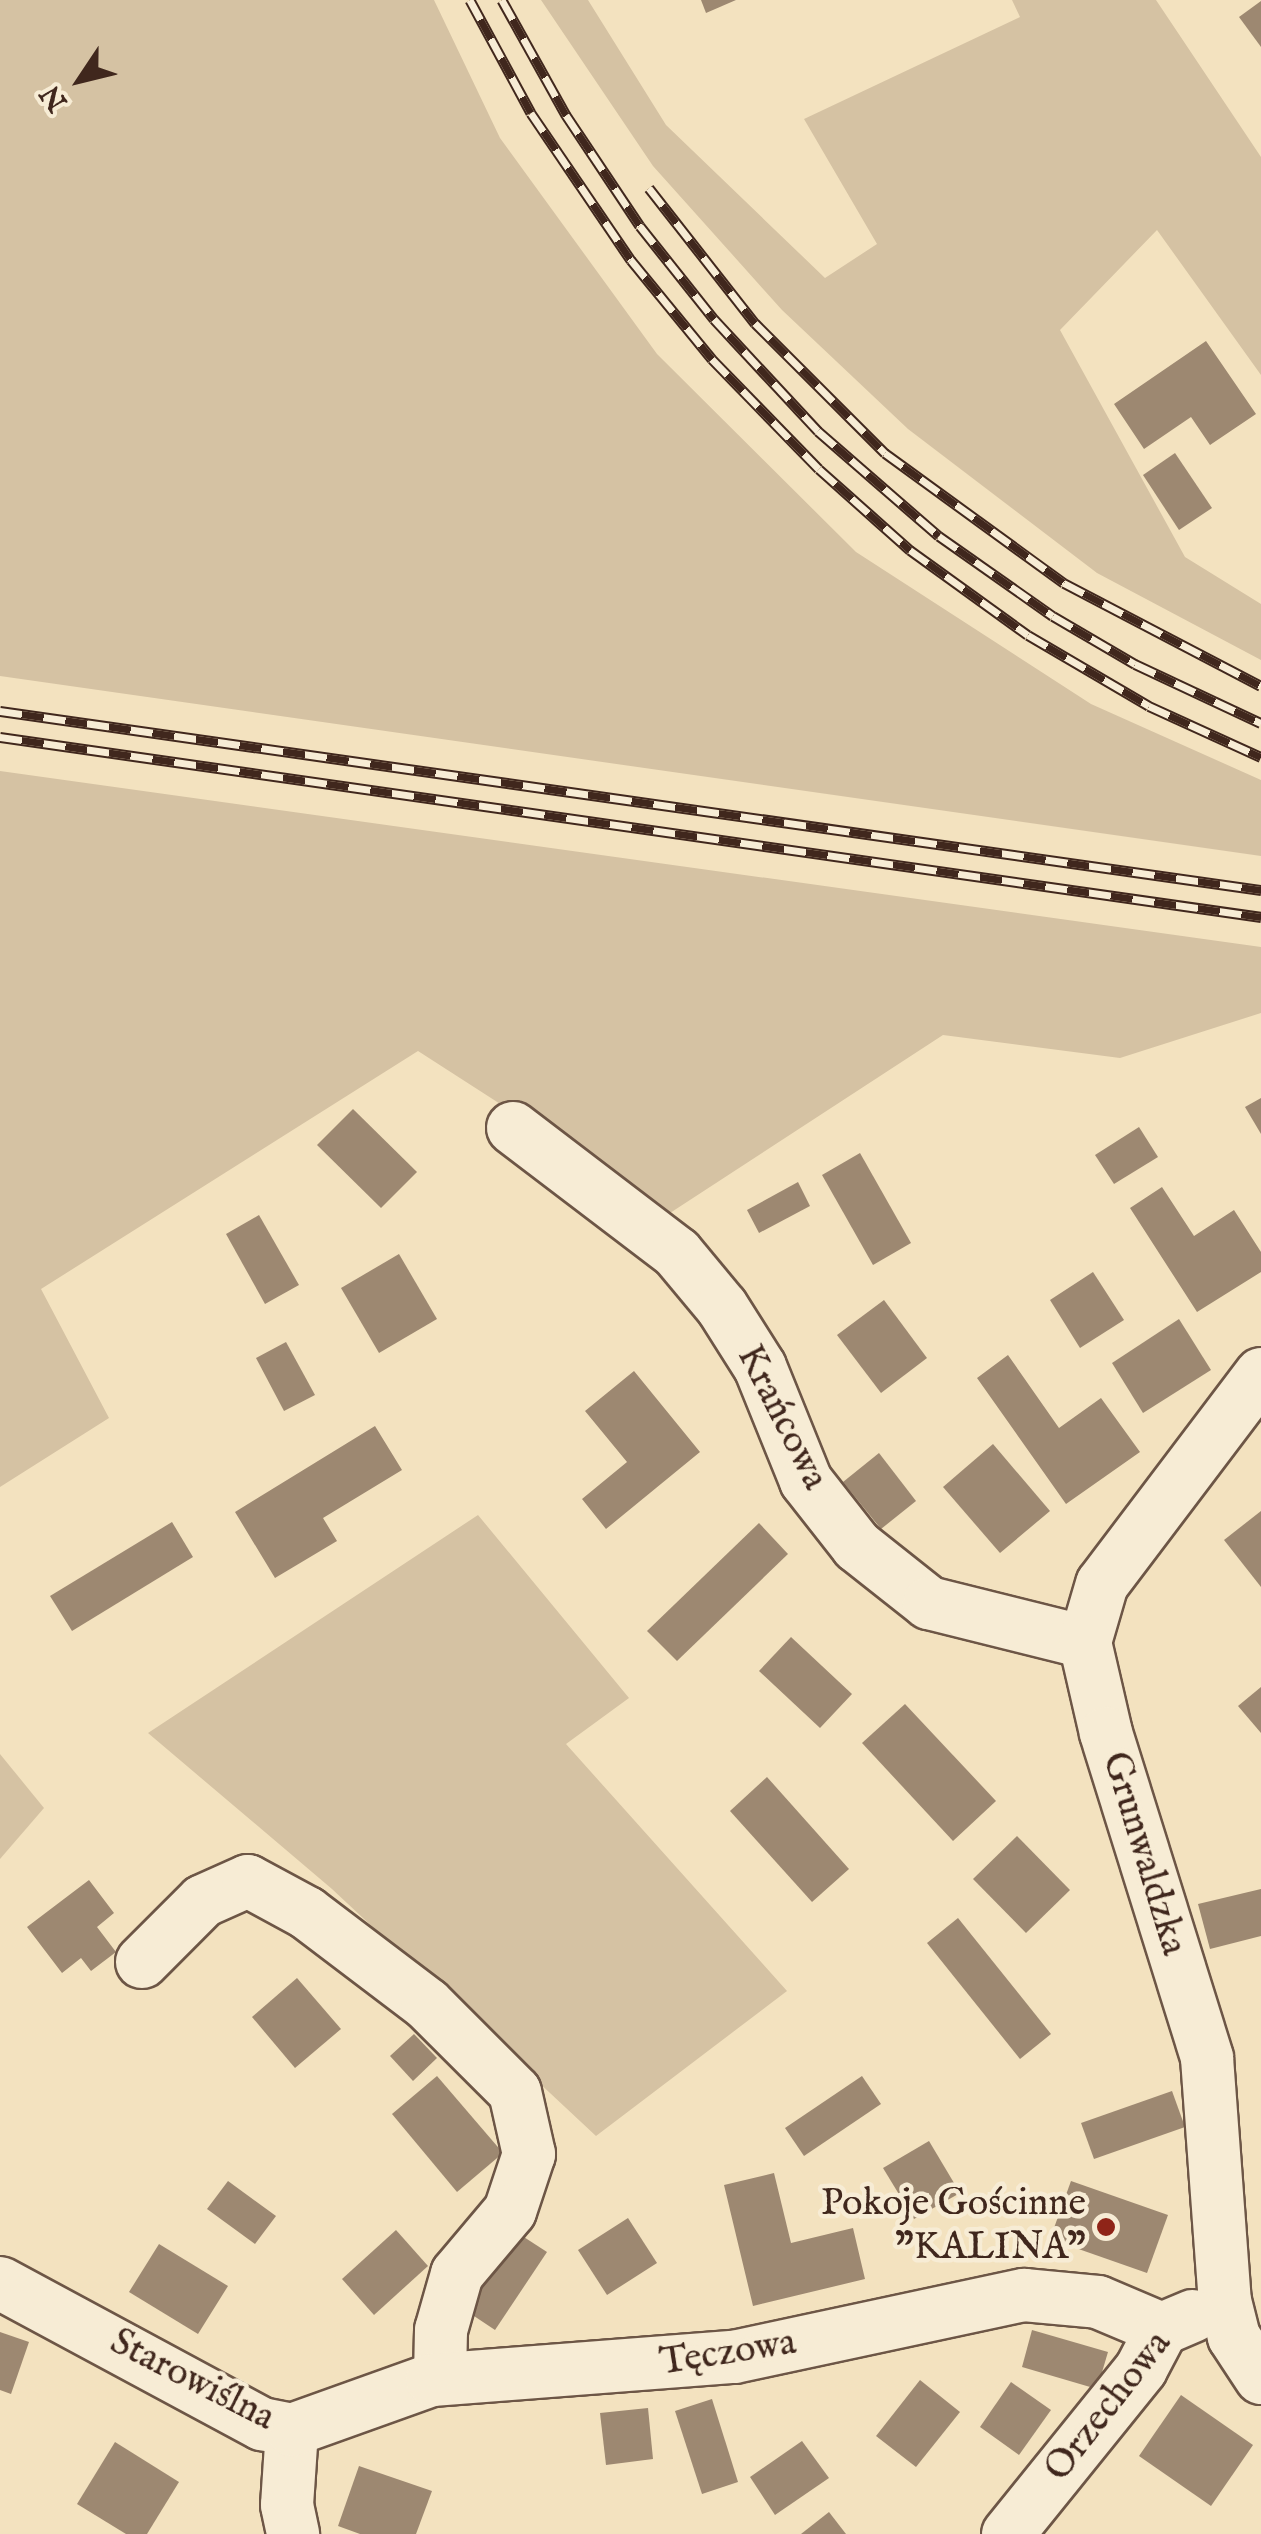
<!DOCTYPE html>
<meta charset="utf-8">
<style>
body{margin:0}
#map{position:relative;width:1261px;height:2534px;overflow:hidden;background:#f3e2bf;font-family:"IM FELL English",serif}
div>[style]{position:absolute}
.green>*{inset:0;background:#d5c2a3}
.building>*{inset:0;background:#9d8871}
.roads{filter:drop-shadow(2px 0 #6d5646) drop-shadow(-2px 0 #6d5646) drop-shadow(0 2px #6d5646) drop-shadow(0 -2px #6d5646)}
.minor>*{height:52px;margin:-26px;padding:0 26px;transform-origin:26px;border-radius:26px;background:#f7ecd5}
.rail>*{height:11px;margin-top:-5.5px;transform-origin:0;background:repeating-linear-gradient(90deg,#f7ecd5 0 22px,#40271d 0 44px);box-sizing:border-box;border-block:2px solid #40271d}
.dots>*{width:28px;height:28px;translate:-50% -50%;box-sizing:border-box;border:5px solid #f7ecd5;border-radius:50%}
span{translate:-50% -50%;white-space:nowrap;text-align:center;line-height:1.15;-webkit-text-stroke:9px #f7ecd5;paint-order:stroke}
.street-label{font-size:38px;color:#40271d}
.poi-label{font-size:38px;color:#40271d}
.right{translate:-100% -50%;text-align:right}
.north{position:absolute;left:30px;top:30px;width:100px;height:100px;-webkit-text-stroke:8px #f7ecd5;paint-order:stroke;rotate:235deg;font-size:28px;font-weight:700;line-height:40px;text-align:center;color:#40271d}
.north::after{content:'';display:block;margin:auto;width:35px;height:45px;background:#40271d;clip-path:polygon(50% 0,100% 100%,50% 72%,0 100%)}
</style>
<div id="map">
<div class="green">
<i style="clip-path:polygon(0 0,434px 0,500px 138px,657px 354px,856px 552px,1091px 704px,1261px 780px,1261px 856px,0 676px)"></i>
<i style="clip-path:polygon(541px 0,588px 0,666px 125px,825px 278px,877px 244px,804px 119px,1020px 17px,1012px 0,1156px 0,1261px 157px,1261px 375px,1157px 230px,1060px 330px,1185px 557px,1261px 604px,1261px 660px,1097px 573px,908px 429px,782px 310px,653px 166px)"></i>
<i style="clip-path:polygon(0 771px,1261px 947px,1261px 1013px,1120px 1058px,943px 1035px,670px 1213px,418px 1051px,41px 1289px,109px 1418px,0 1487px)"></i>
<i style="clip-path:polygon(478px 1515px,629px 1698px,566px 1744px,787px 1991px,596px 2136px,332px 1889px,148px 1733px)"></i>
<i style="clip-path:polygon(0 1754px,44px 1808px,0 1859px)"></i>
</div>
<div class="building">
<i style="clip-path:polygon(701px 0,736px 0,706px 13px)"></i>
<i style="clip-path:polygon(1261px 1px,1261px 47px,1239px 17px)"></i>
<i style="clip-path:polygon(1206px 341px,1256px 414px,1210px 445px,1191px 417px,1144px 449px,1114px 404px)"></i>
<i style="clip-path:polygon(1175px 453px,1212px 508px,1179px 530px,1143px 475px)"></i>
<i style="clip-path:polygon(1261px 1098px,1261px 1134px,1245px 1107px)"></i>
<i style="clip-path:polygon(353px 1109px,417px 1172px,381px 1208px,317px 1145px)"></i>
<i style="clip-path:polygon(1139px 1127px,1158px 1157px,1114px 1184px,1095px 1155px)"></i>
<i style="clip-path:polygon(860px 1153px,911px 1243px,873px 1265px,822px 1175px)"></i>
<i style="clip-path:polygon(798px 1182px,810px 1206px,759px 1233px,747px 1210px)"></i>
<i style="clip-path:polygon(1162px 1187px,1194px 1236px,1234px 1210px,1261px 1252px,1261px 1272px,1197px 1312px,1130px 1208px)"></i>
<i style="clip-path:polygon(259px 1215px,299px 1285px,265px 1304px,226px 1234px)"></i>
<i style="clip-path:polygon(399px 1254px,437px 1319px,379px 1353px,341px 1288px)"></i>
<i style="clip-path:polygon(1093px 1272px,1124px 1320px,1080px 1348px,1050px 1300px)"></i>
<i style="clip-path:polygon(884px 1300px,927px 1358px,881px 1393px,837px 1335px)"></i>
<i style="clip-path:polygon(1179px 1319px,1211px 1370px,1143px 1413px,1112px 1363px)"></i>
<i style="clip-path:polygon(286px 1342px,315px 1395px,284px 1411px,256px 1358px)"></i>
<i style="clip-path:polygon(1008px 1355px,1059px 1428px,1101px 1398px,1140px 1452px,1066px 1504px,977px 1378px)"></i>
<i style="clip-path:polygon(634px 1371px,700px 1452px,606px 1529px,582px 1499px,627px 1462px,585px 1411px)"></i>
<i style="clip-path:polygon(375px 1426px,402px 1470px,323px 1518px,337px 1541px,275px 1578px,235px 1512px)"></i>
<i style="clip-path:polygon(993px 1444px,1050px 1511px,1000px 1553px,943px 1487px)"></i>
<i style="clip-path:polygon(879px 1453px,916px 1501px,881px 1529px,843px 1482px)"></i>
<i style="clip-path:polygon(1261px 1511px,1261px 1587px,1224px 1540px)"></i>
<i style="clip-path:polygon(172px 1522px,193px 1557px,72px 1631px,50px 1596px)"></i>
<i style="clip-path:polygon(759px 1523px,788px 1554px,677px 1661px,647px 1631px)"></i>
<i style="clip-path:polygon(791px 1637px,852px 1694px,820px 1728px,759px 1671px)"></i>
<i style="clip-path:polygon(1261px 1687px,1261px 1733px,1238px 1706px)"></i>
<i style="clip-path:polygon(905px 1704px,996px 1801px,953px 1841px,862px 1743px)"></i>
<i style="clip-path:polygon(767px 1777px,849px 1869px,812px 1902px,730px 1811px)"></i>
<i style="clip-path:polygon(1017px 1836px,1070px 1890px,1026px 1933px,973px 1879px)"></i>
<i style="clip-path:polygon(89px 1880px,114px 1913px,97px 1927px,116px 1952px,91px 1971px,81px 1958px,62px 1973px,27px 1927px)"></i>
<i style="clip-path:polygon(1261px 1889px,1261px 1936px,1210px 1949px,1198px 1904px)"></i>
<i style="clip-path:polygon(958px 1918px,1051px 2034px,1020px 2059px,927px 1943px)"></i>
<i style="clip-path:polygon(297px 1978px,341px 2029px,295px 2068px,252px 2017px)"></i>
<i style="clip-path:polygon(414px 2034px,437px 2058px,413px 2081px,390px 2056px)"></i>
<i style="clip-path:polygon(437px 2076px,503px 2153px,457px 2192px,392px 2114px)"></i>
<i style="clip-path:polygon(862px 2076px,881px 2104px,804px 2156px,785px 2128px)"></i>
<i style="clip-path:polygon(1172px 2091px,1185px 2127px,1094px 2159px,1081px 2123px)"></i>
<i style="clip-path:polygon(929px 2141px,960px 2193px,914px 2219px,883px 2168px)"></i>
<i style="clip-path:polygon(774px 2173px,791px 2243px,853px 2228px,865px 2279px,753px 2306px,724px 2185px)"></i>
<i style="clip-path:polygon(228px 2181px,276px 2216px,255px 2244px,207px 2209px)"></i>
<i style="clip-path:polygon(1071px 2181px,1168px 2215px,1147px 2273px,1050px 2239px)"></i>
<i style="clip-path:polygon(628px 2218px,657px 2263px,607px 2295px,578px 2250px)"></i>
<i style="clip-path:polygon(396px 2230px,428px 2266px,374px 2315px,342px 2279px)"></i>
<i style="clip-path:polygon(513px 2230px,547px 2252px,495px 2330px,462px 2308px)"></i>
<i style="clip-path:polygon(159px 2244px,228px 2286px,198px 2334px,129px 2292px)"></i>
<i style="clip-path:polygon(1032px 2330px,1108px 2352px,1097px 2389px,1022px 2367px)"></i>
<i style="clip-path:polygon(0 2332px,29px 2342px,11px 2394px,0 2390px)"></i>
<i style="clip-path:polygon(920px 2380px,960px 2412px,916px 2467px,876px 2436px)"></i>
<i style="clip-path:polygon(1011px 2382px,1051px 2410px,1019px 2455px,980px 2427px)"></i>
<i style="clip-path:polygon(1181px 2395px,1253px 2445px,1211px 2506px,1139px 2456px)"></i>
<i style="clip-path:polygon(712px 2399px,738px 2482px,702px 2494px,675px 2411px)"></i>
<i style="clip-path:polygon(648px 2408px,653px 2459px,606px 2465px,600px 2413px)"></i>
<i style="clip-path:polygon(802px 2441px,829px 2478px,775px 2515px,750px 2477px)"></i>
<i style="clip-path:polygon(115px 2442px,179px 2482px,147px 2534px,126px 2534px,77px 2504px)"></i>
<i style="clip-path:polygon(359px 2466px,432px 2491px,416px 2534px,360px 2534px,338px 2526px)"></i>
<i style="clip-path:polygon(829px 2512px,846px 2534px,801px 2534px)"></i>
</div>
<div class="roads">
<div class="minor">
<i style="left:513px;top:1128px;width:206px;rotate:37.3deg"></i>
<i style="left:677px;top:1253px;width:70px;rotate:50.2deg"></i>
<i style="left:722px;top:1307px;width:71px;rotate:57.7deg"></i>
<i style="left:760px;top:1367px;width:123px;rotate:68deg"></i>
<i style="left:806px;top:1481px;width:83px;rotate:51.9deg"></i>
<i style="left:857px;top:1546px;width:92px;rotate:38.4deg"></i>
<i style="left:929px;top:1603px;width:161px;rotate:14deg"></i>
<i style="left:1261px;top:1374px;width:263px;rotate:127.1deg"></i>
<i style="left:1102px;top:1584px;width:60px;rotate:106.3deg"></i>
<i style="left:1085px;top:1642px;width:93px;rotate:77deg"></i>
<i style="left:1106px;top:1733px;width:340px;rotate:72.7deg"></i>
<i style="left:1207px;top:2058px;width:244px;rotate:85.8deg"></i>
<i style="left:1225px;top:2301px;width:37px;rotate:76deg"></i>
<i style="left:1234px;top:2337px;width:49px;rotate:56.6deg"></i>
<i style="left:142px;top:1962px;width:86px;rotate:-45deg"></i>
<i style="left:203px;top:1901px;width:49px;rotate:-24deg"></i>
<i style="left:248px;top:1881px;width:67px;rotate:28.5deg"></i>
<i style="left:307px;top:1913px;width:151px;rotate:37.2deg"></i>
<i style="left:427px;top:2004px;width:124px;rotate:45deg"></i>
<i style="left:515px;top:2092px;width:64px;rotate:77.3deg"></i>
<i style="left:529px;top:2154px;width:60px;rotate:108.4deg"></i>
<i style="left:510px;top:2211px;width:82px;rotate:130.1deg"></i>
<i style="left:457px;top:2274px;width:58px;rotate:105.9deg"></i>
<i style="left:441px;top:2330px;width:49px;rotate:91.2deg"></i>
<i style="left:0;top:2283px;width:298px;rotate:28.3deg"></i>
<i style="left:262px;top:2424px;width:31px;rotate:11deg"></i>
<i style="left:292px;top:2430px;width:75px;rotate:93.8deg"></i>
<i style="left:287px;top:2505px;width:30px;rotate:78deg"></i>
<i style="left:292px;top:2430px;width:149px;rotate:-19.7deg"></i>
<i style="left:432px;top:2380px;width:303px;rotate:-4.4deg"></i>
<i style="left:734px;top:2357px;width:297px;rotate:-12.1deg"></i>
<i style="left:1024px;top:2295px;width:74px;rotate:5.4deg"></i>
<i style="left:1098px;top:2302px;width:69px;rotate:22.9deg"></i>
<i style="left:1008px;top:2534px;width:212px;rotate:-51.1deg"></i>
<i style="left:1141px;top:2369px;width:45px;rotate:-62.3deg"></i>
<i style="left:1162px;top:2329px;width:33px;rotate:-23deg"></i>
</div>
</div>
<div class="rail">
<i style="left:470px;top:0;width:128px;rotate:61.6deg"></i>
<i style="left:531px;top:113px;width:178px;rotate:55.8deg"></i>
<i style="left:631px;top:260px;width:128px;rotate:50.7deg"></i>
<i style="left:712px;top:359px;width:153px;rotate:45.8deg"></i>
<i style="left:819px;top:469px;width:122px;rotate:41.7deg"></i>
<i style="left:910px;top:550px;width:145px;rotate:35.8deg"></i>
<i style="left:1028px;top:635px;width:140px;rotate:30.4deg"></i>
<i style="left:1149px;top:706px;width:123px;rotate:24.5deg"></i>
<i style="left:502px;top:0;width:132px;rotate:60.9deg"></i>
<i style="left:566px;top:115px;width:133px;rotate:56.3deg"></i>
<i style="left:640px;top:226px;width:119px;rotate:51.5deg"></i>
<i style="left:714px;top:319px;width:153px;rotate:47.1deg"></i>
<i style="left:818px;top:431px;width:160px;rotate:41deg"></i>
<i style="left:939px;top:536px;width:139px;rotate:35.1deg"></i>
<i style="left:1053px;top:616px;width:95px;rotate:30.3deg"></i>
<i style="left:1135px;top:664px;width:139px;rotate:25.1deg"></i>
<i style="left:649px;top:188px;width:172px;rotate:51.9deg"></i>
<i style="left:755px;top:323px;width:184px;rotate:45deg"></i>
<i style="left:885px;top:453px;width:221px;rotate:36deg"></i>
<i style="left:1064px;top:583px;width:222px;rotate:27.6deg"></i>
<i style="left:0;top:711px;width:1274px;rotate:8.08deg"></i>
<i style="left:0;top:737px;width:1274px;rotate:8.12deg"></i>
</div>
<div class="dots">
<i style="left:1106px;top:2227px;background:#8f2418"></i>
</div>
<div class="street-label">
<span style="left:781px;top:1418px;rotate:63deg">Krańcowa</span>
<span style="left:1143px;top:1854px;rotate:73deg">Grunwaldzka</span>
<span style="left:728px;top:2354px;rotate:-9deg">Tęczowa</span>
<span style="left:192px;top:2381px;rotate:27deg">Starowiślna</span>
<span style="left:1109px;top:2407px;rotate:-52deg">Orzechowa</span>
</div>
<div class="poi-label">
<span class="right" style="left:1086px;top:2227px">Pokoje Gościnne<br>"KALINA"</span>
</div>
<div class="north">N</div>
</div>
